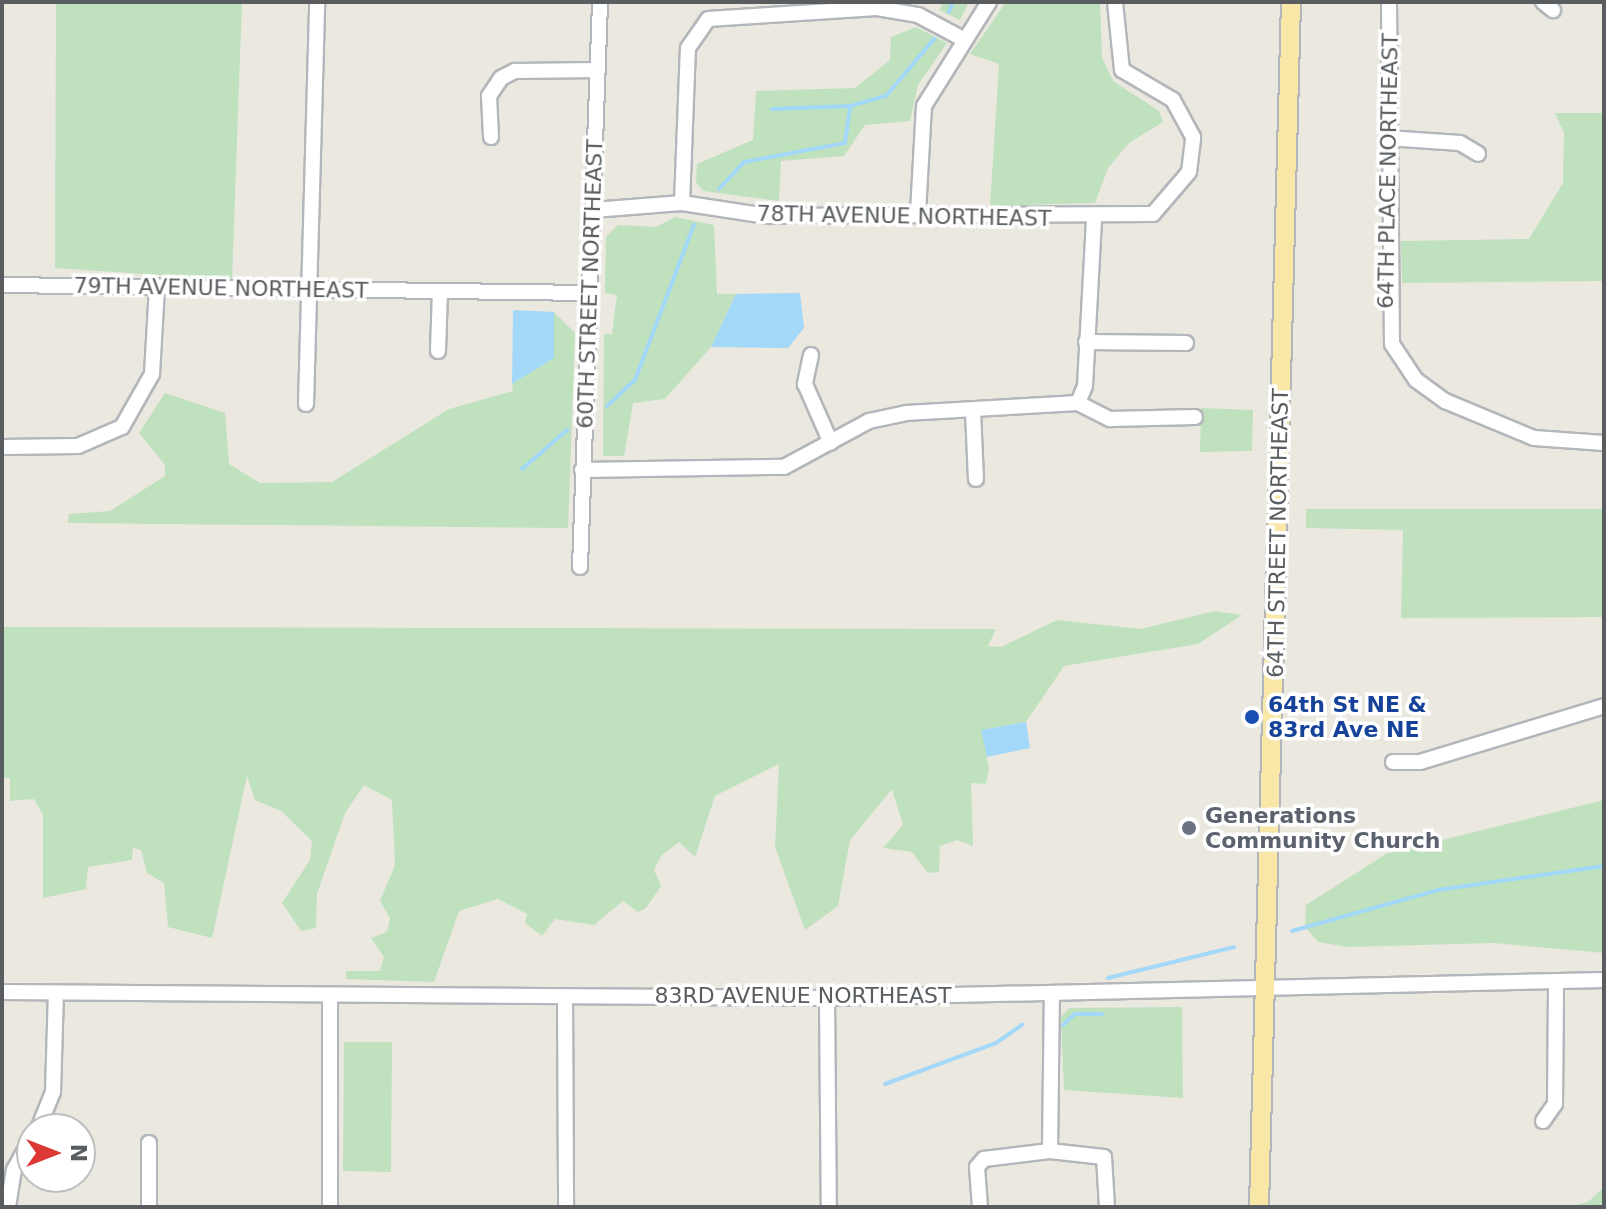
<!DOCTYPE html>
<style>
body{margin:0}
#map{position:relative;width:1606px;height:1209px;overflow:hidden;background:#ebe8e0;font-family:"DejaVu Sans",sans-serif}
div>[style]{position:absolute}
.green>*{inset:0;background:#c0e1be}
.water>*{inset:0;background:#a3d8f8}
.stream>*{height:4px;margin:-2px;padding:0 2px;transform-origin:2px;border-radius:2px;background:#a3d8f8}
.roads{filter:drop-shadow(2px 0 #b3b6ba) drop-shadow(-2px 0 #b3b6ba) drop-shadow(0 2px #b3b6ba) drop-shadow(0 -2px #b3b6ba)}
.minor>*{height:14px;margin:-7px;padding:0 7px;transform-origin:7px;border-radius:7px;background:#fff}
.major>*{height:18px;margin:-9px;padding:0 9px;transform-origin:9px;border-radius:9px;background:#f9e7a8}
.dots>*{width:22px;height:22px;translate:-50% -50%;box-sizing:border-box;border:4px solid #fff;border-radius:50%}
span{translate:-50% -50%;white-space:nowrap;text-align:center;line-height:1.15;-webkit-text-stroke:7px #fff;paint-order:stroke}
.street-label{font-size:22px;color:#595d60}
.transit-label{font-size:22px;color:#164399;font-weight:700}
.left{translate:0 -50%;text-align:left}
.worship-label{font-size:22px;color:#5b616d;font-weight:700}
.frame{position:absolute;inset:0;border:4px solid #595d60;pointer-events:none}
.north{position:absolute;left:16px;top:1113px;width:80px;height:80px;box-sizing:border-box;background:#fff;border:2px solid #bdbebf;border-radius:50%;rotate:90deg;font-size:22px;font-weight:700;line-height:32px;text-align:center;color:#595d60}
.north::after{content:'';display:block;margin:auto;width:28px;height:36px;background:#dc3936;clip-path:polygon(50% 0,100% 100%,50% 72%,0 100%)}
</style>
<div id="map">
<div class="green">
<i style="clip-path:polygon(56px 2px,242px 2px,232px 280px,55px 268px)"></i>
<i style="clip-path:polygon(943px 2px,969px 2px,960px 20px,939px 10px)"></i>
<i style="clip-path:polygon(1006px 2px,1100px 2px,1102px 57px,1113px 81px,1159px 111px,1163px 122px,1129px 143px,1108px 168px,1095px 203px,990px 206px,999px 64px,970px 54px)"></i>
<i style="clip-path:polygon(916px 27px,947px 43px,918px 85px,910px 121px,865px 125px,844px 156px,781px 161px,779px 201px,703px 191px,696px 182px,697px 164px,753px 140px,756px 91px,855px 88px,890px 60px,891px 37px)"></i>
<i style="clip-path:polygon(1555px 113px,1604px 113px,1604px 281px,1402px 283px,1401px 241px,1529px 239px,1563px 183px,1564px 133px)"></i>
<i style="clip-path:polygon(675px 217px,714px 225px,717px 294px,736px 294px,711px 347px,665px 399px,633px 403px,624px 456px,603px 456px,604px 334px,612px 334px,617px 295px,605px 293px,606px 237px,618px 225px,656px 227px)"></i>
<i style="clip-path:polygon(554px 312px,575px 333px,568px 528px,68px 523px,69px 514px,110px 511px,165px 476px,165px 465px,139px 433px,165px 393px,225px 413px,229px 464px,260px 483px,332px 482px,449px 409px,513px 391px,512px 384px,554px 358px)"></i>
<i style="clip-path:polygon(1201px 408px,1253px 410px,1252px 451px,1200px 452px)"></i>
<i style="clip-path:polygon(1306px 509px,1604px 509px,1604px 617px,1401px 618px,1403px 530px,1306px 528px)"></i>
<i style="clip-path:polygon(1215px 611px,1242px 615px,1198px 644px,1064px 666px,1026px 722px,982px 730px,989px 769px,986px 784px,971px 783px,973px 846px,957px 840px,940px 846px,939px 872px,928px 873px,912px 852px,883px 848px,903px 825px,892px 789px,850px 840px,838px 906px,805px 930px,775px 847px,779px 764px,715px 796px,695px 857px,679px 842px,661px 856px,654px 870px,661px 886px,646px 908px,638px 912px,623px 901px,594px 925px,555px 919px,542px 936px,525px 923px,527px 914px,498px 899px,459px 911px,434px 982px,346px 979px,346px 971px,380px 971px,384px 957px,371px 938px,387px 932px,390px 918px,380px 901px,395px 865px,392px 800px,364px 785px,345px 813px,317px 894px,316px 928px,301px 931px,282px 903px,310px 860px,312px 841px,281px 811px,255px 800px,247px 776px,212px 938px,168px 927px,164px 883px,147px 873px,141px 850px,133px 848px,132px 860px,88px 867px,86px 889px,43px 898px,43px 815px,34px 799px,10px 801px,10px 778px,2px 778px,2px 627px,996px 629px,988px 646px,1001px 647px,1057px 620px,1140px 629px)"></i>
<i style="clip-path:polygon(1604px 800px,1604px 953px,1494px 943px,1348px 947px,1318px 942px,1305px 927px,1306px 905px,1386px 854px)"></i>
<i style="clip-path:polygon(1182px 1007px,1183px 1098px,1064px 1090px,1061px 1017px,1069px 1008px)"></i>
<i style="clip-path:polygon(344px 1042px,392px 1042px,391px 1172px,343px 1171px)"></i>
<i style="clip-path:polygon(1604px 1187px,1604px 1207px,1568px 1207px,1588px 1202px)"></i>
</div>
<div class="water">
<i style="clip-path:polygon(800px 293px,804px 328px,788px 348px,711px 347px,736px 294px)"></i>
<i style="clip-path:polygon(513px 310px,554px 312px,554px 358px,512px 384px)"></i>
<i style="clip-path:polygon(1026px 722px,1030px 748px,987px 757px,981px 730px)"></i>
</div>
<div class="stream">
<i style="left:949px;top:12px;width:11px;rotate:-68deg"></i>
<i style="left:772px;top:109px;width:77px;rotate:-2.2deg"></i>
<i style="left:719px;top:189px;width:37px;rotate:-47deg"></i>
<i style="left:744px;top:162px;width:103px;rotate:-10.7deg"></i>
<i style="left:845px;top:143px;width:37px;rotate:-82deg"></i>
<i style="left:850px;top:106px;width:37px;rotate:-16deg"></i>
<i style="left:886px;top:96px;width:75px;rotate:-49.9deg"></i>
<i style="left:607px;top:406px;width:38px;rotate:-43deg"></i>
<i style="left:635px;top:380px;width:166px;rotate:-69.2deg"></i>
<i style="left:522px;top:469px;width:60px;rotate:-40.9deg"></i>
<i style="left:1292px;top:931px;width:152px;rotate:-15.7deg"></i>
<i style="left:1438px;top:890px;width:168px;rotate:-8.2deg"></i>
<i style="left:1108px;top:978px;width:130px;rotate:-13.8deg"></i>
<i style="left:1063px;top:1025px;width:16px;rotate:-43deg"></i>
<i style="left:1075px;top:1014px;width:27px"></i>
<i style="left:885px;top:1084px;width:118px;rotate:-20.3deg"></i>
<i style="left:996px;top:1043px;width:32px;rotate:-35deg"></i>
</div>
<div class="roads">
<div class="minor">
<i style="left:1389px;top:2px;width:342px;rotate:89.5deg"></i>
<i style="left:1392px;top:344px;width:43px;rotate:56.3deg"></i>
<i style="left:1416px;top:380px;width:36px;rotate:36deg"></i>
<i style="left:1445px;top:401px;width:96px;rotate:22.6deg"></i>
<i style="left:1534px;top:438px;width:70px;rotate:4.1deg"></i>
<i style="left:1543px;top:2px;width:13px;rotate:39deg"></i>
<i style="left:491px;top:137px;width:41px;rotate:-92.8deg"></i>
<i style="left:489px;top:96px;width:22px;rotate:-56deg"></i>
<i style="left:501px;top:78px;width:16px;rotate:-27deg"></i>
<i style="left:515px;top:71px;width:83px;rotate:-0.7deg"></i>
<i style="left:1387px;top:138px;width:73px;rotate:3.9deg"></i>
<i style="left:1460px;top:143px;width:21px;rotate:31deg"></i>
<i style="left:682px;top:203px;width:155px;rotate:-87.8deg"></i>
<i style="left:688px;top:48px;width:35px;rotate:-55deg"></i>
<i style="left:708px;top:19px;width:169px;rotate:-3.7deg"></i>
<i style="left:877px;top:8px;width:42px;rotate:9.7deg"></i>
<i style="left:918px;top:15px;width:51px;rotate:28.1deg"></i>
<i style="left:593px;top:210px;width:89px;rotate:-4.5deg"></i>
<i style="left:682px;top:203px;width:86px;rotate:8.7deg"></i>
<i style="left:767px;top:216px;width:386px;rotate:-0.3deg"></i>
<i style="left:1153px;top:214px;width:55px;rotate:-49.4deg"></i>
<i style="left:1189px;top:172px;width:35px;rotate:-83deg"></i>
<i style="left:1193px;top:137px;width:42px;rotate:-118.4deg"></i>
<i style="left:1173px;top:100px;width:59px;rotate:-149.5deg"></i>
<i style="left:1122px;top:70px;width:68px;rotate:-95.9deg"></i>
<i style="left:918px;top:213px;width:107px;rotate:-86.8deg"></i>
<i style="left:924px;top:106px;width:123px;rotate:-58deg"></i>
<i style="left:2px;top:285px;width:588px;rotate:0.78deg"></i>
<i style="left:1086px;top:342px;width:100px;rotate:0.6deg"></i>
<i style="left:438px;top:351px;width:59px;rotate:-88.1deg"></i>
<i style="left:811px;top:355px;width:30px;rotate:102deg"></i>
<i style="left:805px;top:384px;width:64px;rotate:66.2deg"></i>
<i style="left:1078px;top:403px;width:18px;rotate:-68deg"></i>
<i style="left:1085px;top:386px;width:167px;rotate:-86.9deg"></i>
<i style="left:306px;top:404px;width:402px;rotate:-88.4deg"></i>
<i style="left:973px;top:411px;width:68px;rotate:87.5deg"></i>
<i style="left:2px;top:447px;width:76px;rotate:-0.8deg"></i>
<i style="left:78px;top:446px;width:48px;rotate:-23.4deg"></i>
<i style="left:122px;top:427px;width:61px;rotate:-60.5deg"></i>
<i style="left:152px;top:374px;width:88px;rotate:-86.7deg"></i>
<i style="left:582px;top:470px;width:202px;rotate:-0.9deg"></i>
<i style="left:784px;top:467px;width:97px;rotate:-28.4deg"></i>
<i style="left:869px;top:421px;width:38px;rotate:-12deg"></i>
<i style="left:906px;top:413px;width:172px;rotate:-3.3deg"></i>
<i style="left:1078px;top:403px;width:36px;rotate:27deg"></i>
<i style="left:1110px;top:419px;width:85px;rotate:-1.3deg"></i>
<i style="left:580px;top:567px;width:565px;rotate:-87.97deg"></i>
<i style="left:1393px;top:762px;width:27px"></i>
<i style="left:1420px;top:762px;width:192px;rotate:-16.9deg"></i>
<i style="left:2px;top:992px;width:825px;rotate:0.42deg"></i>
<i style="left:827px;top:998px;width:777px;rotate:-1.33deg"></i>
<i style="left:565px;top:997px;width:210px;rotate:89.7deg"></i>
<i style="left:827px;top:998px;width:209px;rotate:89.5deg"></i>
<i style="left:1543px;top:1121px;width:21px;rotate:-55deg"></i>
<i style="left:1555px;top:1104px;width:123px;rotate:-89.5deg"></i>
<i style="left:38px;top:1129px;width:40px;rotate:-68deg"></i>
<i style="left:53px;top:1092px;width:99px;rotate:-88.3deg"></i>
<i style="left:149px;top:1143px;width:64px;rotate:90deg"></i>
<i style="left:1050px;top:1151px;width:158px;rotate:-89.3deg"></i>
<i style="left:8px;top:1207px;width:37px;rotate:-81deg"></i>
<i style="left:14px;top:1170px;width:38px;rotate:-61deg"></i>
<i style="left:330px;top:1207px;width:210px;rotate:-90deg"></i>
<i style="left:980px;top:1207px;width:40px;rotate:-94.3deg"></i>
<i style="left:977px;top:1167px;width:11px;rotate:-49deg"></i>
<i style="left:984px;top:1159px;width:66px;rotate:-6.9deg"></i>
<i style="left:1050px;top:1151px;width:54px;rotate:6.3deg"></i>
<i style="left:1104px;top:1157px;width:50px;rotate:86.6deg"></i>
</div>
<div class="major">
<i style="left:1259px;top:1207px;width:1205px;rotate:-88.48deg"></i>
</div>
</div>
<div class="dots">
<i style="left:1252px;top:717px;background:#1a4fb4"></i>
<i style="left:1189px;top:828px;background:#6b7280"></i>
</div>
<div class="street-label">
<span style="left:1388px;top:171px;rotate:-89deg">64TH PLACE NORTHEAST</span>
<span style="left:904px;top:216px;rotate:1deg">78TH AVENUE NORTHEAST</span>
<span style="left:590px;top:284px;rotate:-88deg">60TH STREET NORTHEAST</span>
<span style="left:221px;top:288px;rotate:1deg">79TH AVENUE NORTHEAST</span>
<span style="left:1278px;top:533px;rotate:-89deg">64TH STREET NORTHEAST</span>
<span style="left:803px;top:996px">83RD AVENUE NORTHEAST</span>
</div>
<div class="transit-label">
<span class="left" style="left:1268px;top:717px">64th St NE &amp;<br>83rd Ave NE</span>
</div>
<div class="worship-label">
<span class="left" style="left:1205px;top:828px">Generations<br>Community Church</span>
</div>
<div class="frame"></div>
<div class="north">N</div>
</div>
